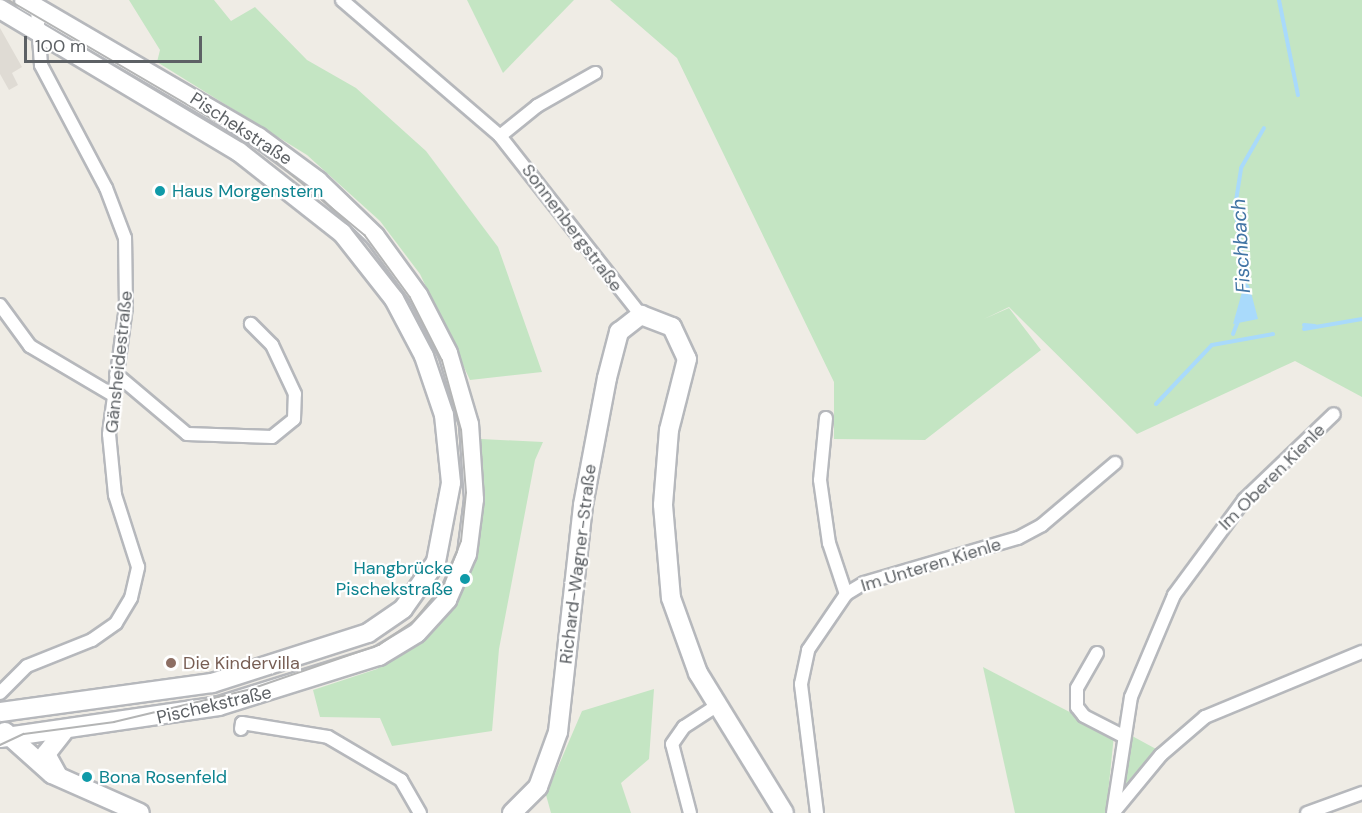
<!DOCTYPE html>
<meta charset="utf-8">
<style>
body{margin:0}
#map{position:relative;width:1362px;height:813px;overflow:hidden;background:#efece5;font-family:"DM Sans",sans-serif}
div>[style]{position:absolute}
.education>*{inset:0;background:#dfdbd4}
.green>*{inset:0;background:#c4e5c3}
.water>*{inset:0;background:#a9dafb}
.stream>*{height:4px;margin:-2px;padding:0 2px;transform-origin:2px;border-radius:2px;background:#a9dafb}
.roads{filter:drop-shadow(2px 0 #b6b8bc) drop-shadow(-2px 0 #b6b8bc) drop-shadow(0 2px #b6b8bc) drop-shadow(0 -2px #b6b8bc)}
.street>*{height:12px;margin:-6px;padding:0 6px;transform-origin:6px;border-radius:6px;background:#fff}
.secondary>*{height:18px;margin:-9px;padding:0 9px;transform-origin:9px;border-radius:9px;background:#fff}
.tram>*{height:1.5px;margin:-0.75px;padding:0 0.75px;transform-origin:0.75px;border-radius:0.75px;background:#b4b5b5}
.dots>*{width:16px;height:16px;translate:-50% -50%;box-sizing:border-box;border:3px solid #fff;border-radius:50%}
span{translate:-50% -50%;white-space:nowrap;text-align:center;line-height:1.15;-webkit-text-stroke:4.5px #fff;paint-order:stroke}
.street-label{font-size:18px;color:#5d6165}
.culture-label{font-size:18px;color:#0d838f}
.left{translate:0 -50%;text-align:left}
.right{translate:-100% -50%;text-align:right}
.education-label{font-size:18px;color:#785e54}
.water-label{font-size:20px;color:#4275a5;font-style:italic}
.scale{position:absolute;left:24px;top:36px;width:178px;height:27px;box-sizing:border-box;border:3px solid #5d6165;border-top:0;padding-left:8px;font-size:18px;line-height:21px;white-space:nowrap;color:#5d6165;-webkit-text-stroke:4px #fff;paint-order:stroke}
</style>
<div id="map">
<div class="education">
<i style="clip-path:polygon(0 28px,22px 67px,12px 73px,18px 85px,9px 90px,0 74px)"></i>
</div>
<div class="green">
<i style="clip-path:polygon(129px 0,214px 0,231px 21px,255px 7px,307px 60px,356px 88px,426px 151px,498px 247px,542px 372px,470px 380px,420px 274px,380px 221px,307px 155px,157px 62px,160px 50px)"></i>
<i style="clip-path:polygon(467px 0,574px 0,503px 73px)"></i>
<i style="clip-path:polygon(610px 0,1362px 0,1362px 397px,1295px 361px,1137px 434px,1009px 307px,984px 319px,1009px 308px,1041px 350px,925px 440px,834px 439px,834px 382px,677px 58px)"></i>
<i style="clip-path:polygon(481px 439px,543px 442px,535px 460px,499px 649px,492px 731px,392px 746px,380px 718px,320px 717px,313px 690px,377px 669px,438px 627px,463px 588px,481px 525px)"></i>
<i style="clip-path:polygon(983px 667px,1114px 735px,1106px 813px,1015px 813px)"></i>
<i style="clip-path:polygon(654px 689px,649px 759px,621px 783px,631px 813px,551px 813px,546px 795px,582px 711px)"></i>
<i style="clip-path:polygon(1123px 731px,1156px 749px,1117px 794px)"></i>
</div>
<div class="water">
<i style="clip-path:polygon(1244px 285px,1249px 285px,1258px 319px,1233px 324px)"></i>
</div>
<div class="stream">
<i style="left:1279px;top:0;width:97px;rotate:78.7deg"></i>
<i style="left:1246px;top:288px;width:82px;rotate:-97.7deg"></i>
<i style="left:1235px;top:207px;width:39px;rotate:-81deg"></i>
<i style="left:1241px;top:168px;width:46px;rotate:-60.1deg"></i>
<i style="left:1304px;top:325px;width:11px;rotate:5deg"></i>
<i style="left:1304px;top:329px;width:59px;rotate:-9.8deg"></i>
<i style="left:1233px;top:334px;width:14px;rotate:-69deg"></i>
<i style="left:1156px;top:404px;width:81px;rotate:-46.5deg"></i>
<i style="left:1212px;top:345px;width:62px;rotate:-10.2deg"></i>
</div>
<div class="roads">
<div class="street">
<i style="left:342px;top:0;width:208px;rotate:40.7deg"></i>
<i style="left:500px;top:136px;width:228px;rotate:51.8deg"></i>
<i style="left:500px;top:136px;width:48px;rotate:-39deg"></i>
<i style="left:537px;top:106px;width:67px;rotate:-29.6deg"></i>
<i style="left:0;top:305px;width:51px;rotate:53.8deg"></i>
<i style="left:30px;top:346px;width:96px;rotate:30.6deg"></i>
<i style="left:116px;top:374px;width:93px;rotate:40.2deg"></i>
<i style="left:187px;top:434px;width:85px;rotate:2deg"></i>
<i style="left:272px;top:437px;width:28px;rotate:-39deg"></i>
<i style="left:294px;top:419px;width:25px;rotate:-88deg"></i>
<i style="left:295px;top:394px;width:54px;rotate:-115.1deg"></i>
<i style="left:272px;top:345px;width:30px;rotate:-135deg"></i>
<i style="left:826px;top:418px;width:62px;rotate:95.5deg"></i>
<i style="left:820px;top:480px;width:64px;rotate:81.9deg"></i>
<i style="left:829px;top:543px;width:54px;rotate:71.6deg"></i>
<i style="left:1097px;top:653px;width:40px;rotate:119.7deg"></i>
<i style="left:1077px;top:688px;width:19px;rotate:90deg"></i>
<i style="left:1077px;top:707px;width:11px;rotate:52deg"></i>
<i style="left:1084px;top:716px;width:44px;rotate:27.1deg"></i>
<i style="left:0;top:693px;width:38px;rotate:-45deg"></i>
<i style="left:27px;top:666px;width:70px;rotate:-21.8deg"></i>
<i style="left:92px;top:640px;width:29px;rotate:-35deg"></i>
<i style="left:116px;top:623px;width:29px;rotate:-59deg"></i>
<i style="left:131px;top:598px;width:32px;rotate:-77deg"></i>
<i style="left:138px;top:567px;width:76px;rotate:-107.7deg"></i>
<i style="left:115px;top:495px;width:61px;rotate:-95.6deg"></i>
<i style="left:109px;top:434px;width:128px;rotate:-82.4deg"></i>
<i style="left:126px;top:307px;width:69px;rotate:-90.8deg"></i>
<i style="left:125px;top:238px;width:53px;rotate:-110.8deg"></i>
<i style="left:106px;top:188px;width:139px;rotate:-117.9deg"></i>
<i style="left:41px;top:65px;width:56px;rotate:-94.1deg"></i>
<i style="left:241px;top:729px;width:6px;rotate:-81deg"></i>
<i style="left:242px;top:723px;width:87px;rotate:9.2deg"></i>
<i style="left:328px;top:737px;width:85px;rotate:30.5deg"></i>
<i style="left:401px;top:780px;width:38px;rotate:60deg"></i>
<i style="left:1114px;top:812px;width:74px;rotate:-50.5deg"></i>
<i style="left:1161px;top:755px;width:58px;rotate:-40.8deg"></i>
<i style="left:1205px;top:717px;width:170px;rotate:-22.5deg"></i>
<i style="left:690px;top:813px;width:71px;rotate:-104.6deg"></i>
<i style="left:672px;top:744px;width:21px;rotate:-55deg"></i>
<i style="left:684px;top:727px;width:38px;rotate:-33deg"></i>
<i style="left:817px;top:813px;width:130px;rotate:-97.1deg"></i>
<i style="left:801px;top:684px;width:35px;rotate:-78deg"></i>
<i style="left:808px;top:650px;width:68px;rotate:-55.8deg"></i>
<i style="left:846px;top:594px;width:21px;rotate:-31deg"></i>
<i style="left:864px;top:583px;width:160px;rotate:-16.3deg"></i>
<i style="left:1018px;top:538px;width:27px;rotate:-28deg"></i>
<i style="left:1042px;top:525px;width:96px;rotate:-40.3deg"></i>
<i style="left:1113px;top:813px;width:117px;rotate:-81.2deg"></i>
<i style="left:1131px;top:697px;width:111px;rotate:-67.1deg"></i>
<i style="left:1174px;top:595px;width:118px;rotate:-53.6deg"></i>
<i style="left:1244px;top:500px;width:124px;rotate:-43.7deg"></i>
<i style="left:1307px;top:813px;width:59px;rotate:-20deg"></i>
</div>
<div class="secondary">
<i style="left:0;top:9px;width:279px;rotate:30.9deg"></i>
<i style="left:239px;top:152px;width:131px;rotate:38.2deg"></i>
<i style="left:342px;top:233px;width:84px;rotate:51.8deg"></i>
<i style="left:394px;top:299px;width:64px;rotate:62.2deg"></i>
<i style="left:424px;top:356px;width:62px;rotate:71.3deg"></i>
<i style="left:444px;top:415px;width:68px;rotate:84.1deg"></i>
<i style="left:451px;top:483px;width:80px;rotate:100.8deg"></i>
<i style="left:436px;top:562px;width:57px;rotate:125.1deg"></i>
<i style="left:403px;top:609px;width:42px;rotate:145.6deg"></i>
<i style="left:368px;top:633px;width:164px;rotate:162.2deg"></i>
<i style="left:212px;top:683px;width:214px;rotate:172.2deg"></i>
<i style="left:5px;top:732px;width:63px;rotate:41.8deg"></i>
<i style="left:52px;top:774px;width:96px;rotate:23.9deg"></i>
<i style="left:0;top:738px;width:221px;rotate:-8.3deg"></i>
<i style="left:219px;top:706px;width:168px;rotate:-17.4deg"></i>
<i style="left:379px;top:656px;width:44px;rotate:-31.2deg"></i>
<i style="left:417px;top:633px;width:45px;rotate:-47.7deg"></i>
<i style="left:447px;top:600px;width:50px;rotate:-66.5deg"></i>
<i style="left:467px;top:554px;width:55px;rotate:-82.7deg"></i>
<i style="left:474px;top:499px;width:75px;rotate:-93.8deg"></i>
<i style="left:469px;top:424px;width:74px;rotate:-106.5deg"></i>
<i style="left:448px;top:353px;width:65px;rotate:-117.3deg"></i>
<i style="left:418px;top:295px;width:73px;rotate:-126.1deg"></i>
<i style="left:375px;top:236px;width:79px;rotate:-136deg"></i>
<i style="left:318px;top:181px;width:74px;rotate:-143.7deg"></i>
<i style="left:258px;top:137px;width:271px;rotate:-149.7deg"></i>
<i style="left:57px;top:774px;width:23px;rotate:-119deg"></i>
<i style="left:46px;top:754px;width:28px;rotate:-52deg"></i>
<i style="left:512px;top:813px;width:37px;rotate:-45deg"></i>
<i style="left:538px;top:787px;width:59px;rotate:-70deg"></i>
<i style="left:558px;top:732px;width:228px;rotate:-83.7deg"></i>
<i style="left:583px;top:505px;width:129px;rotate:-79.3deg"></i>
<i style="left:607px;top:378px;width:48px;rotate:-75.4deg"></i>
<i style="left:619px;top:332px;width:28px;rotate:-38deg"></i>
<i style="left:641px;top:315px;width:33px;rotate:21deg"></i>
<i style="left:672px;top:327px;width:35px;rotate:65deg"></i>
<i style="left:687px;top:359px;width:73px;rotate:104.2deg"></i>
<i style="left:669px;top:430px;width:75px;rotate:94.6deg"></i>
<i style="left:663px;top:505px;width:93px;rotate:85.1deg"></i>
<i style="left:671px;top:598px;width:80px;rotate:70.2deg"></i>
<i style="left:698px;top:673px;width:164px;rotate:58.4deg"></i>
</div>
</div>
<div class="tram">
<i style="left:0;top:745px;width:26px;rotate:-25deg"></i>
<i style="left:24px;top:734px;width:91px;rotate:-7.6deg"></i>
<i style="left:114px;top:722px;width:141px;rotate:-13.5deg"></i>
<i style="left:251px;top:689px;width:135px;rotate:-19deg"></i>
<i style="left:379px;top:645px;width:42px;rotate:-34.4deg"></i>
<i style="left:414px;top:621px;width:48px;rotate:-51deg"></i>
<i style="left:444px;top:584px;width:46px;rotate:-68.4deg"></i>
<i style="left:461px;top:541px;width:48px;rotate:-84.1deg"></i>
<i style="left:466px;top:493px;width:63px;rotate:-94.5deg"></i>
<i style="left:461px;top:430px;width:72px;rotate:-105.4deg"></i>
<i style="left:442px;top:361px;width:71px;rotate:-116.9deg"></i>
<i style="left:410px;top:298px;width:77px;rotate:-126deg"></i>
<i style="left:365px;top:236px;width:144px;rotate:-140.3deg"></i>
<i style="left:254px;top:144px;width:285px;rotate:-149.7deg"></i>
</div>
<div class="dots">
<i style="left:160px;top:191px;background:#0f9aa8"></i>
<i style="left:465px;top:579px;background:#0f9aa8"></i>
<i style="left:171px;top:663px;background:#8d6e63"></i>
<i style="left:87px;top:777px;background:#0f9aa8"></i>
</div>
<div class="street-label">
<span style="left:241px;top:129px;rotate:33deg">Pischekstraße</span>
<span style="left:572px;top:228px;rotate:53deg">Sonnenbergstraße</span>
<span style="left:119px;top:362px;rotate:-84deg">Gänsheidestraße</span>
<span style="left:1272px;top:477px;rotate:-45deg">Im Oberen Kienle</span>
<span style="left:578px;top:564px;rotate:-83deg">Richard-Wagner-Straße</span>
<span style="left:931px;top:565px;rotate:-17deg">Im Unteren Kienle</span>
<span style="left:214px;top:705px;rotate:-13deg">Pischekstraße</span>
</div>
<div class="culture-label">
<span class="left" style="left:172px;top:191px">Haus Morgenstern</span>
<span class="right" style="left:453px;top:579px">Hangbrücke<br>Pischekstraße</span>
<span class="left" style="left:99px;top:777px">Bona Rosenfeld</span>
</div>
<div class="education-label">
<span class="left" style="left:183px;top:663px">Die Kindervilla</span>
</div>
<div class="water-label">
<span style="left:1241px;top:246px;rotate:-93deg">Fischbach</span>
</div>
<div class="scale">100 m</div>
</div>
